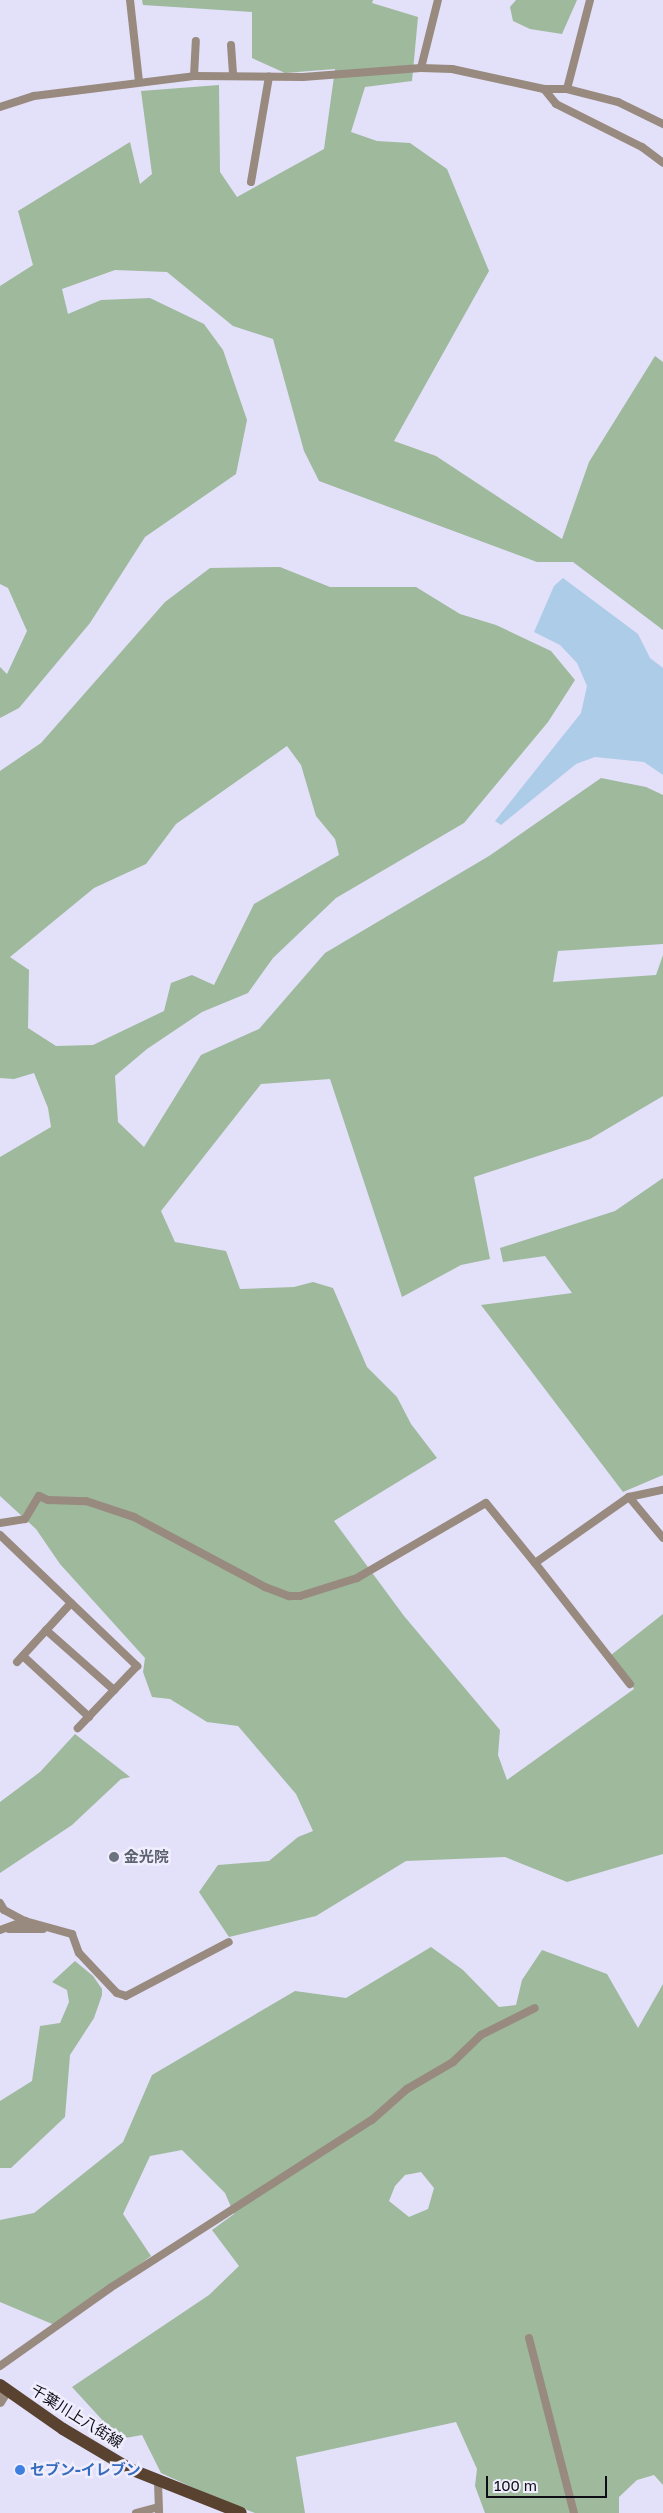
<!DOCTYPE html>
<meta charset="utf-8">
<style>
body{margin:0}
#map{position:relative;width:663px;height:2513px;overflow:hidden;background:#e3e0f9;font-family:"Golos Text","Noto Sans JP",sans-serif}
div>[style]{position:absolute}
.green>*{inset:0;background:#9eb99c}
.water>*{inset:0;background:#adcce8}
.minor>*{height:8px;margin:-4px;padding:0 4px;transform-origin:4px;border-radius:4px;background:#988a7f}
.tertiary>*{height:10px;margin:-5px;padding:0 5px;transform-origin:5px;border-radius:5px;background:#988a7f}
.primary>*{height:12px;margin:-6px;padding:0 6px;transform-origin:6px;border-radius:6px;background:#59422f}
.dots>*{width:14px;height:14px;translate:-50% -50%;box-sizing:border-box;border:2px solid #f0eefe;border-radius:50%}
span{translate:-50% -50%;white-space:nowrap;text-align:center;line-height:1.15;-webkit-text-stroke:5px #f0eefe;paint-order:stroke}
.worship-label{font-size:15px;color:#5b616d;font-weight:700}
.left{translate:0 -50%;text-align:left}
.street-label{font-size:15px;color:#0e0d15}
.shop-label{font-size:15px;color:#366cbe;font-weight:700}
.scale{position:absolute;left:486px;top:2476px;width:121px;height:22px;box-sizing:border-box;border:2px solid #0e0d15;border-top:0;padding-left:6px;font-size:15px;line-height:18px;white-space:nowrap;color:#0e0d15;-webkit-text-stroke:4px #f0eefe;paint-order:stroke}
</style>
<div id="map">
<div class="green">
<i style="clip-path:polygon(142px 0,373px 0,372px 3px,418px 17px,412px 81px,365px 87px,351px 132px,377px 141px,410px 143px,447px 169px,489px 271px,394px 441px,436px 456px,562px 539px,589px 462px,655px 356px,663px 362px,663px 630px,573px 562px,537px 562px,319px 481px,304px 451px,273px 339px,233px 326px,167px 272px,115px 270px,62px 289px,68px 314px,101px 300px,150px 298px,204px 324px,223px 350px,247px 420px,236px 474px,145px 537px,90px 623px,19px 708px,0 718px,0 667px,7px 674px,27px 631px,8px 588px,0 584px,0 286px,33px 265px,18px 211px,130px 142px,140px 184px,152px 174px,141px 91px,219px 85px,220px 172px,237px 197px,324px 149px,335px 69px,285px 73px,252px 58px,252px 12px,143px 5px)"></i>
<i style="clip-path:polygon(516px 0,577px 0,562px 34px,530px 29px,513px 21px,510px 7px)"></i>
<i style="clip-path:polygon(evenodd,280px 567px,330px 587px,416px 587px,460px 614px,496px 625px,551px 651px,575px 680px,548px 722px,464px 823px,336px 898px,273px 958px,248px 993px,202px 1012px,147px 1049px,115px 1076px,118px 1122px,144px 1147px,201px 1055px,259px 1029px,325px 953px,489px 856px,601px 778px,646px 787px,663px 795px,663px 944px,558px 951px,553px 982px,656px 975px,663px 955px,663px 1096px,590px 1139px,474px 1177px,490px 1259px,461px 1265px,402px 1297px,330px 1079px,261px 1084px,161px 1211px,175px 1242px,226px 1251px,240px 1289px,294px 1287px,313px 1282px,333px 1288px,367px 1367px,397px 1397px,411px 1424px,437px 1458px,334px 1521px,404px 1616px,500px 1730px,498px 1755px,507px 1780px,634px 1689px,611px 1655px,663px 1614px,663px 1854px,567px 1882px,505px 1857px,406px 1861px,316px 1916px,229px 1937px,199px 1892px,218px 1865px,269px 1861px,298px 1837px,313px 1831px,296px 1794px,238px 1726px,207px 1722px,170px 1699px,152px 1697px,143px 1672px,145px 1658px,60px 1564px,36px 1529px,0 1496px,0 1157px,51px 1127px,48px 1108px,34px 1073px,14px 1079px,0 1078px,0 771px,41px 743px,165px 602px,210px 568px,280px 567px,287px 746px,301px 765px,316px 816px,335px 839px,339px 855px,254px 904px,214px 985px,192px 975px,171px 983px,164px 1011px,93px 1045px,56px 1046px,28px 1028px,29px 970px,10px 957px,94px 888px,146px 864px,176px 824px,287px 746px)"></i>
<i style="clip-path:polygon(663px 1178px,663px 1475px,623px 1492px,481px 1305px,572px 1293px,545px 1256px,503px 1262px,500px 1248px,615px 1211px)"></i>
<i style="clip-path:polygon(75px 1734px,130px 1777px,121px 1779px,72px 1825px,0 1873px,0 1802px,40px 1772px)"></i>
<i style="clip-path:polygon(evenodd,431px 1947px,463px 1970px,499px 2007px,516px 2005px,522px 1980px,542px 1950px,607px 1974px,638px 2028px,663px 1984px,663px 2485px,654px 2475px,637px 2480px,619px 2497px,619px 2513px,485px 2513px,475px 2486px,477px 2469px,456px 2422px,296px 2457px,305px 2513px,255px 2513px,220px 2500px,161px 2473px,142px 2435px,114px 2440px,105px 2423px,72px 2387px,209px 2295px,239px 2266px,212px 2230px,234px 2214px,225px 2193px,182px 2150px,150px 2156px,123px 2214px,151px 2256px,57px 2326px,0 2302px,0 2220px,34px 2213px,123px 2142px,152px 2075px,295px 1991px,346px 1998px,431px 1947px,421px 2172px,434px 2188px,428px 2209px,409px 2217px,389px 2201px,395px 2186px,405px 2175px,421px 2172px)"></i>
<i style="clip-path:polygon(75px 1961px,93px 1976px,102px 1989px,102px 1995px,94px 2018px,70px 2055px,65px 2117px,11px 2168px,0 2168px,0 2101px,32px 2081px,40px 2026px,60px 2023px,69px 2002px,67px 1990px,52px 1982px)"></i>
</div>
<div class="water">
<i style="clip-path:polygon(563px 578px,638px 634px,650px 658px,663px 668px,663px 775px,644px 762px,595px 757px,576px 764px,501px 825px,495px 821px,581px 713px,587px 686px,577px 663px,560px 645px,534px 632px,554px 586px)"></i>
</div>
<div class="minor">
<i style="left:130px;top:0;width:82px;rotate:83.7deg"></i>
<i style="left:231px;top:45px;width:29px;rotate:86deg"></i>
<i style="left:421px;top:68px;width:70px;rotate:-76deg"></i>
<i style="left:194px;top:76px;width:35px;rotate:-87deg"></i>
<i style="left:544px;top:89px;width:19px;rotate:51deg"></i>
<i style="left:556px;top:104px;width:96px;rotate:26.6deg"></i>
<i style="left:642px;top:147px;width:26px;rotate:37deg"></i>
<i style="left:567px;top:89px;width:92px;rotate:-75.5deg"></i>
<i style="left:0;top:107px;width:36px;rotate:-18deg"></i>
<i style="left:34px;top:96px;width:161px;rotate:-7.1deg"></i>
<i style="left:194px;top:76px;width:109px;rotate:0.5deg"></i>
<i style="left:303px;top:77px;width:118px;rotate:-4.4deg"></i>
<i style="left:421px;top:68px;width:31px;rotate:2deg"></i>
<i style="left:452px;top:69px;width:94px;rotate:12.3deg"></i>
<i style="left:544px;top:89px;width:23px"></i>
<i style="left:567px;top:89px;width:53px;rotate:14.3deg"></i>
<i style="left:618px;top:102px;width:50px;rotate:26.1deg"></i>
<i style="left:251px;top:182px;width:107px;rotate:-80.3deg"></i>
<i style="left:629px;top:1497px;width:53px;rotate:50.3deg"></i>
<i style="left:0;top:1523px;width:25px;rotate:-9deg"></i>
<i style="left:25px;top:1519px;width:27px;rotate:-59deg"></i>
<i style="left:39px;top:1496px;width:10px;rotate:24deg"></i>
<i style="left:48px;top:1500px;width:38px;rotate:2deg"></i>
<i style="left:86px;top:1501px;width:51px;rotate:18.4deg"></i>
<i style="left:134px;top:1517px;width:149px;rotate:28.1deg"></i>
<i style="left:265px;top:1587px;width:26px;rotate:21deg"></i>
<i style="left:289px;top:1596px;width:11px"></i>
<i style="left:300px;top:1596px;width:60px;rotate:-17.5deg"></i>
<i style="left:357px;top:1578px;width:149px;rotate:-30.2deg"></i>
<i style="left:486px;top:1503px;width:77px;rotate:50.8deg"></i>
<i style="left:535px;top:1563px;width:115px;rotate:-35.1deg"></i>
<i style="left:629px;top:1497px;width:35px;rotate:-12deg"></i>
<i style="left:0;top:1535px;width:190px;rotate:43.7deg"></i>
<i style="left:137px;top:1666px;width:86px;rotate:133.6deg"></i>
<i style="left:535px;top:1563px;width:154px;rotate:51.9deg"></i>
<i style="left:46px;top:1630px;width:91px;rotate:41.4deg"></i>
<i style="left:23px;top:1656px;width:90px;rotate:42.7deg"></i>
<i style="left:17px;top:1662px;width:80px;rotate:-47.5deg"></i>
<i style="left:0;top:1903px;width:8px;rotate:60deg"></i>
<i style="left:4px;top:1910px;width:24px;rotate:28deg"></i>
<i style="left:9px;top:1929px;width:34px"></i>
<i style="left:0;top:1930px;width:27px;rotate:-20deg"></i>
<i style="left:25px;top:1921px;width:49px;rotate:15.5deg"></i>
<i style="left:72px;top:1934px;width:20px;rotate:70deg"></i>
<i style="left:79px;top:1953px;width:55px;rotate:46.5deg"></i>
<i style="left:117px;top:1993px;width:9px;rotate:18deg"></i>
<i style="left:126px;top:1996px;width:116px;rotate:-27.7deg"></i>
<i style="left:529px;top:2338px;width:181px;rotate:75.6deg"></i>
<i style="left:0;top:2366px;width:135px;rotate:-35.3deg"></i>
<i style="left:110px;top:2288px;width:311px;rotate:-32.7deg"></i>
<i style="left:372px;top:2120px;width:47px;rotate:-41.5deg"></i>
<i style="left:407px;top:2089px;width:53px;rotate:-30.4deg"></i>
<i style="left:453px;top:2062px;width:39px;rotate:-44deg"></i>
<i style="left:481px;top:2035px;width:60px;rotate:-26.6deg"></i>
<i style="left:158px;top:2482px;width:31px;rotate:88deg"></i>
<i style="left:136px;top:2513px;width:23px;rotate:-15deg"></i>
</div>
<div class="tertiary">
<i style="left:0;top:2402px;width:13px;rotate:-58deg"></i>
</div>
<div class="primary">
<i style="left:0;top:2385px;width:77px;rotate:34.9deg"></i>
<i style="left:63px;top:2429px;width:78px;rotate:30.8deg"></i>
<i style="left:130px;top:2469px;width:119px;rotate:21.6deg"></i>
</div>
<div class="dots">
<i style="left:114px;top:1857px;background:#6b7280"></i>
<i style="left:20px;top:2470px;background:#3f7fe0"></i>
</div>
<div class="worship-label">
<span class="left" style="left:124px;top:1857px">金光院</span>
</div>
<div class="street-label">
<span style="left:77px;top:2416px;rotate:32deg">千葉川上八街線</span>
</div>
<div class="shop-label">
<span class="left" style="left:30px;top:2470px">セブン-イレブン</span>
</div>
<div class="scale">100 m</div>
</div>
